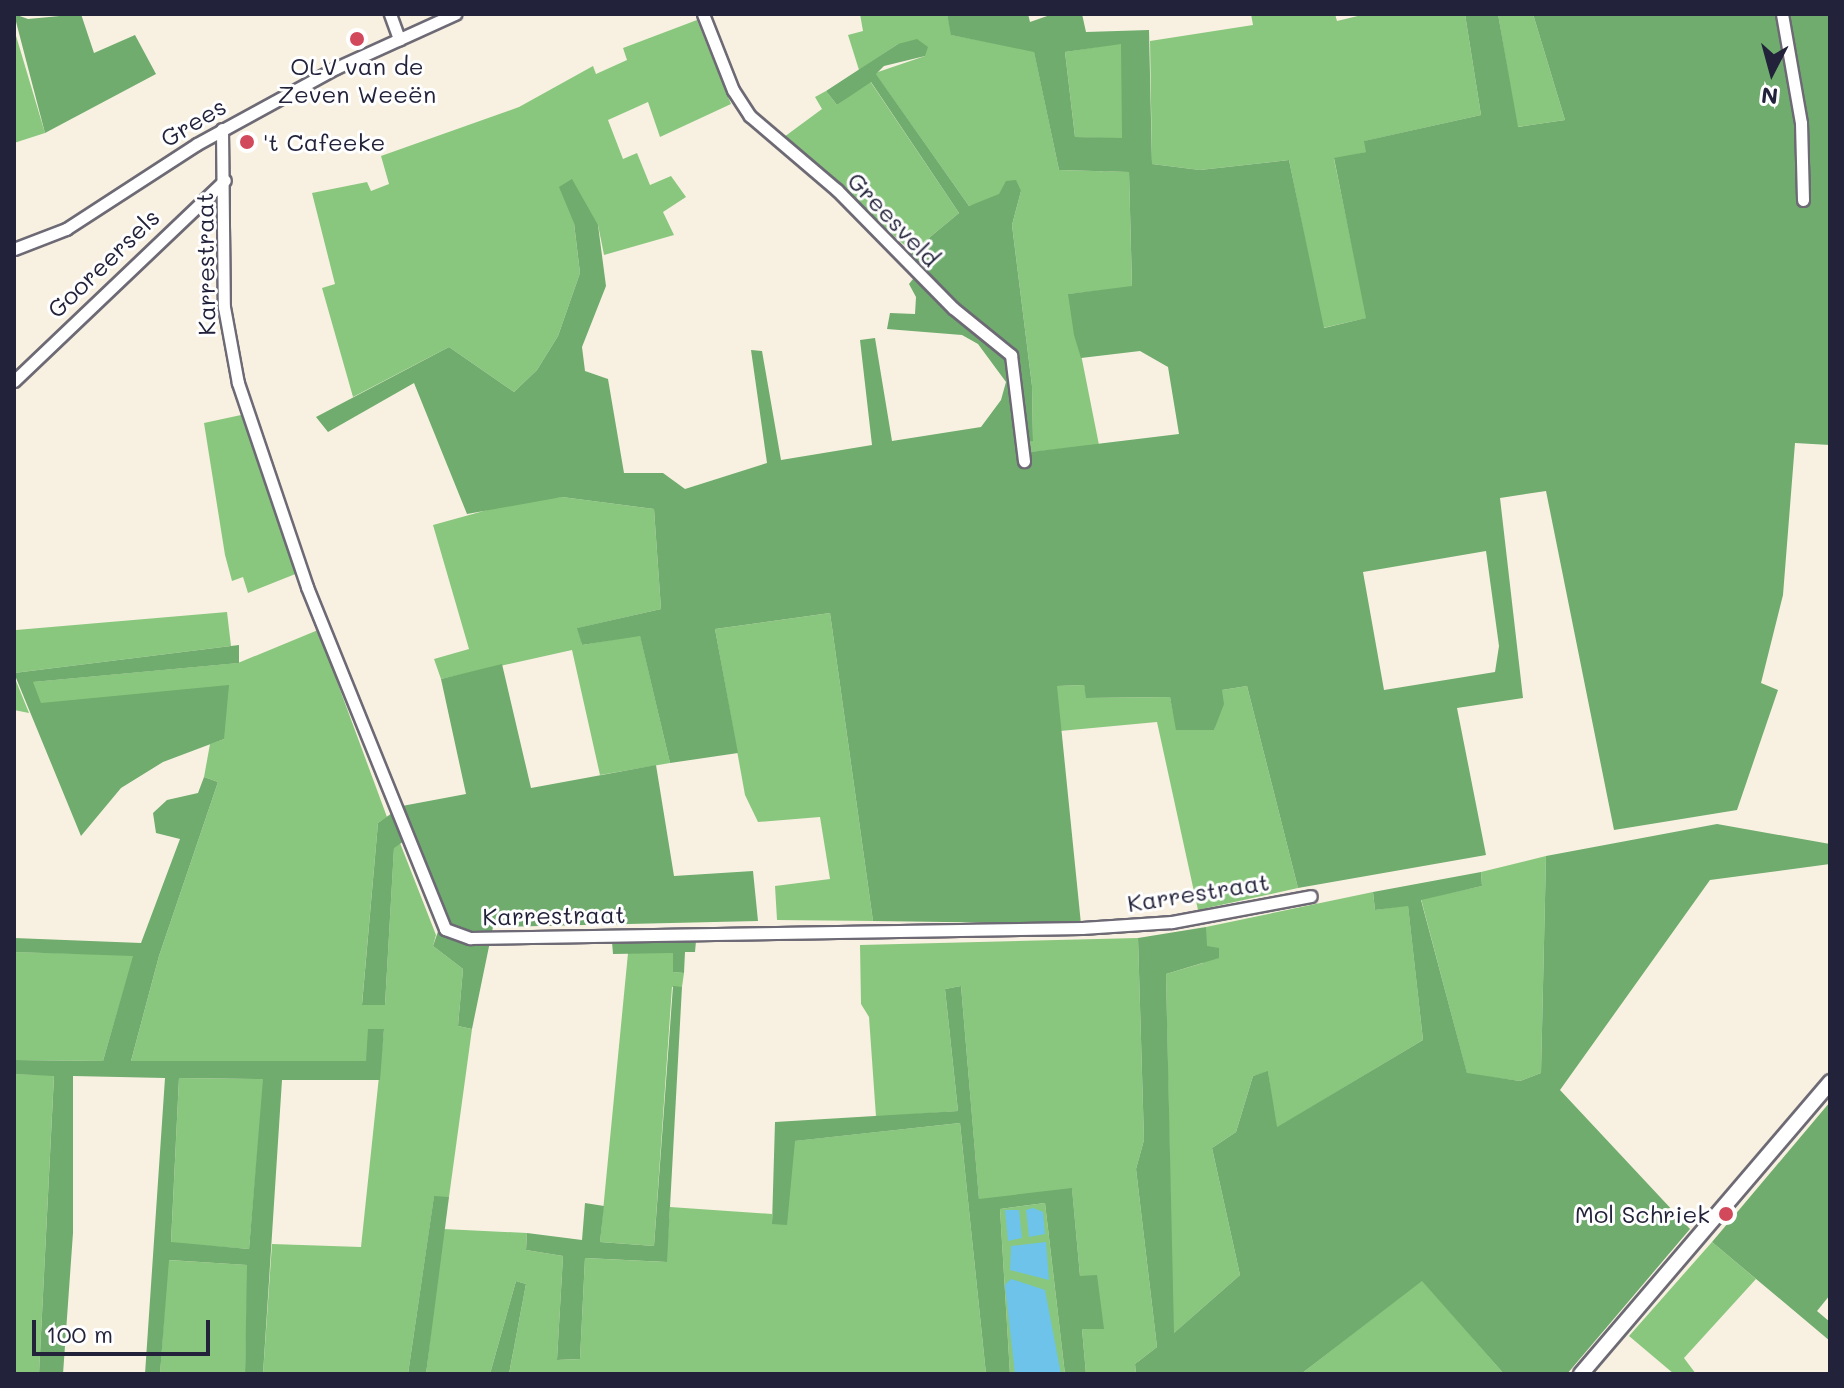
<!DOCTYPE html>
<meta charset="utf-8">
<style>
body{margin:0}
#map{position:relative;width:1844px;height:1388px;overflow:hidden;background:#f8f1e2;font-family:Mali,sans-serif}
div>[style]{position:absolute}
.green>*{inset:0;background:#8ac77e}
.forest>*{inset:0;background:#6fac6d}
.water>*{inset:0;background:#6dc3ea}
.roads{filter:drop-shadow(2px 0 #6d6a75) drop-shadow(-2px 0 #6d6a75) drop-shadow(0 2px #6d6a75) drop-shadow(0 -2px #6d6a75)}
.minor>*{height:11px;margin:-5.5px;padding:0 5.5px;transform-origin:5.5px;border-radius:5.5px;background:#fff}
.major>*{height:14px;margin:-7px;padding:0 7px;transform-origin:7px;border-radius:7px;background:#fff}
.dots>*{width:22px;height:22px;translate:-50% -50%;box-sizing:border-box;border:4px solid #fff;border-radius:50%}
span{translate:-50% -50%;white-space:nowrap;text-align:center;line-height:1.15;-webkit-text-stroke:6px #fff;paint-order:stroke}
.poi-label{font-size:24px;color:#22223b}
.left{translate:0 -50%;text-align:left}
.right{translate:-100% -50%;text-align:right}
.street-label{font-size:24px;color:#22223b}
.frame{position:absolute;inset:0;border:16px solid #22223b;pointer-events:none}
.north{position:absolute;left:1732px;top:32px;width:80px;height:80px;-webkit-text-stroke:6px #fff;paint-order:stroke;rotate:186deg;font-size:22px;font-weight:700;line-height:32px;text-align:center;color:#22223b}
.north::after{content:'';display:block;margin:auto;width:28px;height:36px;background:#22223b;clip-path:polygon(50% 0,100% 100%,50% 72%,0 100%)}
.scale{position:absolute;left:32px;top:1320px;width:178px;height:36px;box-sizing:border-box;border:4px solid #22223b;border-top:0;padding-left:10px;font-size:24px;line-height:28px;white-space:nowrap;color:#22223b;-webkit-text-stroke:6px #fff;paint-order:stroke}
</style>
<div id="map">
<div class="green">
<i style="clip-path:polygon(860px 14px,947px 14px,952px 35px,1034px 51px,1059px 170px,1129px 172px,1132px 287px,1069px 294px,1099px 445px,1022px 453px,1022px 442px,1033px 440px,1032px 386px,1012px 225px,1021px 191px,969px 206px,875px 73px,925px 56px,898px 44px,859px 70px,848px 35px,863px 31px)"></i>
<i style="clip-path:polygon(1251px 14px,1335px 14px,1337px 21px,1366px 14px,1465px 14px,1481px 115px,1365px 141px,1367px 152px,1334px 159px,1367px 318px,1323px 328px,1289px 160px,1200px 170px,1152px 164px,1150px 41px,1253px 25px)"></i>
<i style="clip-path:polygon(1498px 14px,1533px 14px,1565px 120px,1517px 127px)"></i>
<i style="clip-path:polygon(697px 20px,731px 104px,660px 137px,648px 102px,608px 120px,623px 159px,637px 153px,650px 185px,671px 176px,686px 197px,663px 212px,674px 235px,604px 255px,598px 225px,574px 223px,580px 273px,558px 336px,537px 370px,514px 392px,449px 347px,353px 397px,322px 288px,335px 284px,312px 193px,367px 182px,371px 191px,389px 184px,381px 156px,519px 107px,593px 66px,596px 74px,627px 60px,623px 48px)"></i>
<i style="clip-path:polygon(14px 29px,45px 133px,14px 143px)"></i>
<i style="clip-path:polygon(1122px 43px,1122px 139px,1075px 137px,1065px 52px)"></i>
<i style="clip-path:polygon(870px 81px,959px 213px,912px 252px,784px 137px,822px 109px,815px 97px,826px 91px,837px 105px)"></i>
<i style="clip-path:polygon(241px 415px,298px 573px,248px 593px,243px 577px,232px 581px,225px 555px,204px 423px)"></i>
<i style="clip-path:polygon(562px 497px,654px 509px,661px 609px,578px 628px,582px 645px,640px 635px,670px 763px,600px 775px,572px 650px,441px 679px,434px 659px,469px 649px,433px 525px,527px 499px)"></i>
<i style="clip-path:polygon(227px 612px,231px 646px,14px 673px,14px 623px,16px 630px)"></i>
<i style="clip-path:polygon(830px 613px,873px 921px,777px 920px,775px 886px,830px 879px,820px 817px,758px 822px,745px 795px,715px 629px)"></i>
<i style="clip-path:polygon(318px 630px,387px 817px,378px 823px,362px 1004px,385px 1005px,394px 847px,400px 843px,436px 935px,433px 946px,463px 969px,458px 1026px,472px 1029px,449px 1197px,434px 1197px,408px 1374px,263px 1374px,272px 1244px,361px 1247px,384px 1029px,366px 1061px,131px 1061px,159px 956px,218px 782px,204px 777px,210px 744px,224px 739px,40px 703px,32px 682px,238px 663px)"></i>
<i style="clip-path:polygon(14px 676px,29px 713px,14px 710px)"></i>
<i style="clip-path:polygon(1084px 685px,1087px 698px,1170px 697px,1177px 730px,1214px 730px,1222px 690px,1247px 686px,1298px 888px,1198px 910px,1157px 722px,1060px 731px,1056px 686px)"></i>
<i style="clip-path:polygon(1546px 856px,1541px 1073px,1520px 1081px,1467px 1074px,1421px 899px,1482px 886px,1481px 872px)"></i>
<i style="clip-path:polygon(1373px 892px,1375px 910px,1408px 905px,1423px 1040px,1276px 1128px,1268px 1072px,1253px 1076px,1236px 1132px,1212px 1148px,1240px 1275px,1173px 1334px,1166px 974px,1203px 963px,1206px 927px)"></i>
<i style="clip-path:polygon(1138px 938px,1144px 1140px,1136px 1169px,1157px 1347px,1135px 1364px,1136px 1374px,1086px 1374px,1082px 1329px,1103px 1329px,1080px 1276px,1072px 1189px,979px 1200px,961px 986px,945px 989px,958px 1111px,876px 1117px,869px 1017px,861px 1004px,860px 945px)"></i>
<i style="clip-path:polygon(14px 952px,134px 955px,103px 1061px,14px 1060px)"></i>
<i style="clip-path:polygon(628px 953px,673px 953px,673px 972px,684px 973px,682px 987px,672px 987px,654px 1246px,600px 1242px)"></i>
<i style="clip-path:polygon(14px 1074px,54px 1075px,39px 1374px,14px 1374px)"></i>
<i style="clip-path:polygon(179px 1078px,264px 1079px,249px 1249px,171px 1243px)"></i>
<i style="clip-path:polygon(960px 1123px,986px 1374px,509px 1374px,526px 1284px,516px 1281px,490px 1374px,426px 1374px,443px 1229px,527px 1233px,526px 1250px,563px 1256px,557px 1360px,580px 1359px,585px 1258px,666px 1262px,670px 1207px,772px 1214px,772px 1224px,794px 1141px)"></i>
<i style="clip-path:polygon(1045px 1203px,1065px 1374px,1010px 1374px,1000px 1209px)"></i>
<i style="clip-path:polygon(1712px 1242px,1756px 1279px,1684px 1358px,1696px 1374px,1674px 1374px,1629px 1336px)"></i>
<i style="clip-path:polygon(168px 1260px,248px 1265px,245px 1374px,160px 1374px)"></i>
<i style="clip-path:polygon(1422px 1280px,1504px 1374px,1301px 1374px)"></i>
</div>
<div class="forest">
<i style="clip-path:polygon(14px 14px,28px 19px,81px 14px,94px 53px,135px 35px,156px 74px,45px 133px)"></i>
<i style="clip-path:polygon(evenodd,947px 14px,1028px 14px,1030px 22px,1053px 14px,1082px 14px,1086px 32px,1149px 30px,1152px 164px,1200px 170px,1289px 160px,1324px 328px,1366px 318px,1334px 158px,1366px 152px,1364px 141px,1481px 115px,1465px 14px,1498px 14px,1518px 127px,1565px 120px,1533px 14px,1830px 14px,1830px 445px,1795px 443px,1783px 595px,1761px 683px,1778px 690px,1737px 810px,1614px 830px,1546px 491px,1500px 498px,1523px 698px,1457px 708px,1486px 855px,1298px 888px,1247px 686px,1222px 690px,1224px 704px,1214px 730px,1176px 730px,1170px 697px,1086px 698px,1084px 685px,1057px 686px,1081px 924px,873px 921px,830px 613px,715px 629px,738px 753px,670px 763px,640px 636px,582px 645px,577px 628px,661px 609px,654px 509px,562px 497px,467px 514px,414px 383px,328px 432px,316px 417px,449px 347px,514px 392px,537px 370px,558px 336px,580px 273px,574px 223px,559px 187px,572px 179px,598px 225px,606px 286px,582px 347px,585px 371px,608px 379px,624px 473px,663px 473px,685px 489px,767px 463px,751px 350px,762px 351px,781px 460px,872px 445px,860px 340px,875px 338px,892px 441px,981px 427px,1001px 400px,1006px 382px,978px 344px,962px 335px,887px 329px,890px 313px,915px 314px,916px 297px,909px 284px,922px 268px,909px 258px,912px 252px,959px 213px,871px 82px,837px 105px,826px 91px,898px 44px,917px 39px,928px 47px,925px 56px,884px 66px,876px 74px,969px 206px,999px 194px,1006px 181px,1016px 180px,1021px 191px,1012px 225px,1032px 386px,1033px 441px,1022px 442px,1022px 453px,1179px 434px,1168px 367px,1140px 351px,1081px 358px,1074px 335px,1068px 294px,1132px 286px,1129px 172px,1059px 170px,1034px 52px,951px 35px,947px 14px,1121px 44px,1122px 138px,1075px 137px,1065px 52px,1121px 44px,947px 14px,1486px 551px,1499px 646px,1495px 672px,1384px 690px,1363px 572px,1486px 551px)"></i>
<i style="clip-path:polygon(239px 645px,239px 663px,33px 682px,41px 703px,229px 685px,224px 739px,163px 762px,121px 788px,81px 836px,14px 673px)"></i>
<i style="clip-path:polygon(502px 664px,531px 788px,656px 765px,674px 876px,753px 871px,758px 921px,493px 927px,472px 1029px,458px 1026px,463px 969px,433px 946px,443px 917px,410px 837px,394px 848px,385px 1005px,362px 1005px,378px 823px,402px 806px,466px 794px,441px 679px)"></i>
<i style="clip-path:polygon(evenodd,204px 777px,218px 782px,159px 956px,131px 1061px,366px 1061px,368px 1029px,384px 1029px,380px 1080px,282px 1080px,263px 1374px,245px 1374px,247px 1265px,169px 1260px,160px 1374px,145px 1374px,165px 1078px,73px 1076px,73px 1233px,63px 1374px,39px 1374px,54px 1076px,14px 1074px,14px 1060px,103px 1061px,133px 956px,14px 952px,14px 938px,141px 943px,180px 839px,156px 833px,153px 813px,167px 800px,198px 793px,204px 777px,179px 1078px,263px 1079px,249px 1249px,171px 1242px,179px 1078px)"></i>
<i style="clip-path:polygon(1717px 824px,1830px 844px,1830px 864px,1710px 880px,1560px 1090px,1690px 1229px,1567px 1374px,1504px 1374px,1422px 1281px,1301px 1374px,1136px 1374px,1135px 1364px,1157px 1347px,1136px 1169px,1144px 1140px,1138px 938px,1206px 927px,1207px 946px,1219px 948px,1219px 958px,1166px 974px,1174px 1333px,1240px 1275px,1212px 1148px,1236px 1132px,1253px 1076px,1268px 1071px,1277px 1127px,1423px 1040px,1408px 906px,1375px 910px,1373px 892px,1481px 872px,1482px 886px,1421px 900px,1467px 1073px,1520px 1081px,1541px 1073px,1546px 856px)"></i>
<i style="clip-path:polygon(696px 941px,695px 952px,685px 952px,684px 973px,673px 972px,673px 953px,613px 954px,612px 942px)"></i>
<i style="clip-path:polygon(673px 986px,682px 987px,667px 1262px,585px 1258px,580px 1359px,557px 1360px,563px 1256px,526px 1250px,527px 1233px,582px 1240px,585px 1203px,604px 1206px,600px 1242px,654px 1246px)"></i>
<i style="clip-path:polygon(961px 986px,979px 1199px,1072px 1188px,1080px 1276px,1097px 1275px,1104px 1329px,1082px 1329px,1086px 1374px,1065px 1374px,1045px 1203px,1000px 1209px,1010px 1374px,986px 1374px,960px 1123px,795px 1141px,787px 1225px,772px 1224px,775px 1122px,958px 1111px,945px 989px)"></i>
<i style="clip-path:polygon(1830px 1102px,1830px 1295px,1817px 1311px,1830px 1322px,1830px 1341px,1712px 1242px)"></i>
<i style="clip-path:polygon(434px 1196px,449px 1197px,426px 1374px,408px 1374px)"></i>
<i style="clip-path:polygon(516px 1281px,526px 1284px,509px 1374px,490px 1374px)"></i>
</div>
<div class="water">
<i style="clip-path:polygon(1033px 1208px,1043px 1212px,1045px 1234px,1029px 1237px,1026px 1210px)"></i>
<i style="clip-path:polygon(1005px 1210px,1019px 1210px,1022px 1238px,1008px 1241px)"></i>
<i style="clip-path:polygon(1046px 1242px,1049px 1280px,1010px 1270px,1011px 1246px)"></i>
<i style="clip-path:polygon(1011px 1279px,1045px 1290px,1061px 1374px,1015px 1374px,1005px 1285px)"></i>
</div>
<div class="roads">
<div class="minor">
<i style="left:390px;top:14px;width:27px;rotate:70deg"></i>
<i style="left:703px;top:14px;width:82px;rotate:68.5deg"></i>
<i style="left:733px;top:90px;width:31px;rotate:57deg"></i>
<i style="left:750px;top:116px;width:114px;rotate:40.4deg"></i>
<i style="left:837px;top:190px;width:165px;rotate:45.5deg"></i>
<i style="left:953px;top:308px;width:75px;rotate:39deg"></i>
<i style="left:1011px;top:355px;width:107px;rotate:83deg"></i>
<i style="left:1782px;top:14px;width:111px;rotate:80.1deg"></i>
<i style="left:1801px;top:123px;width:77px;rotate:88.5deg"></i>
<i style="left:222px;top:129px;width:178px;rotate:89.4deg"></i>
<i style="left:224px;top:307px;width:77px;rotate:79.6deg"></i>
<i style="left:238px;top:383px;width:215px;rotate:71.3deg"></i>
<i style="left:307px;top:587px;width:369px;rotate:68deg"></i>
<i style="left:445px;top:929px;width:27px;rotate:20deg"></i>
<i style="left:470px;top:938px;width:612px;rotate:-0.94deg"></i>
<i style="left:1082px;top:928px;width:90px;rotate:-3.8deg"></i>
<i style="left:1172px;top:922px;width:141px;rotate:-10.6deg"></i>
<i style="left:14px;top:249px;width:56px;rotate:-21deg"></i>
<i style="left:66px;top:229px;width:156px;rotate:-33deg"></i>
<i style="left:197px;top:144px;width:158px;rotate:-28.7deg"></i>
<i style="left:336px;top:68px;width:131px;rotate:-24.4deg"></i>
<i style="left:14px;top:381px;width:291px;rotate:-43.6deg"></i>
</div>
<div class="major">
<i style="left:1581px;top:1374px;width:384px;rotate:-49.5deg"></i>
</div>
</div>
<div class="dots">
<i style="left:357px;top:39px;background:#d1495b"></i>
<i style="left:247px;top:142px;background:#d1495b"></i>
<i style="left:1726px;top:1214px;background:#d1495b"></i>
</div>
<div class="poi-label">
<span style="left:357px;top:80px">OLV van de<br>Zeven Weeën</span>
<span class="left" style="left:263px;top:142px">'t Cafeeke</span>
<span class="right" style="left:1710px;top:1214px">Mol Schriek</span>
</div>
<div class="street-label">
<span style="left:193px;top:122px;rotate:-31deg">Grees</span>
<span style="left:894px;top:219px;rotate:46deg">Greesveld</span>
<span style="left:103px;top:263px;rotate:-44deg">Gooreersels</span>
<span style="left:205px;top:264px;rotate:-91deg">Karrestraat</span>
<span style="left:1198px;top:892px;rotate:-9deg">Karrestraat</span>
<span style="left:554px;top:915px;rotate:-1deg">Karrestraat</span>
</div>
<div class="frame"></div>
<div class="north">N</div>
<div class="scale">100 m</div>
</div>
